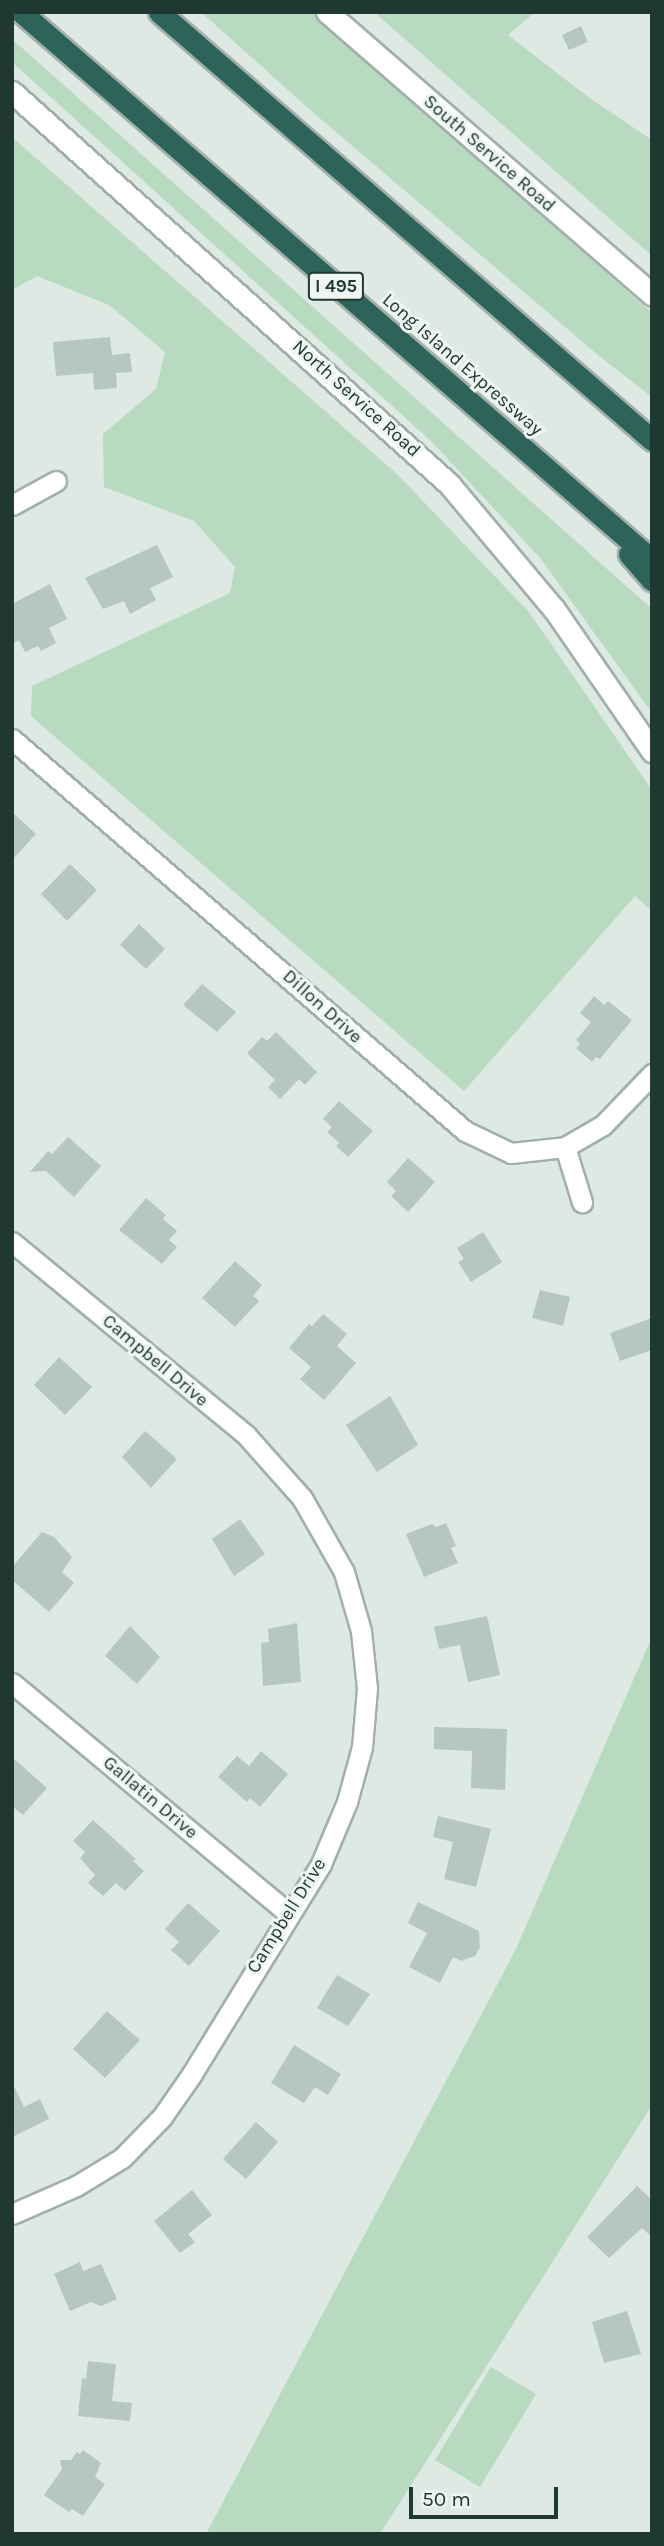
<!DOCTYPE html>
<style>
body{margin:0}
#map{position:relative;width:664px;height:2546px;overflow:hidden;background:#dee9e4;font-family:Karla,sans-serif}
div>[style]{position:absolute}
.green>*{inset:0;background:#b7dac1}
.building>*{inset:0;background:#b6c6c0}
.roads{filter:drop-shadow(2px 0 #a1b0ab) drop-shadow(-2px 0 #a1b0ab) drop-shadow(0 2px #a1b0ab) drop-shadow(0 -2px #a1b0ab)}
.minor>*{height:19px;margin:-9.5px;padding:0 9.5px;transform-origin:9.5px;border-radius:9.5px;background:#fff}
.secondary>*{height:21px;margin:-10.5px;padding:0 10.5px;transform-origin:10.5px;border-radius:10.5px;background:#fff}
.motorway>*{height:21px;margin:-10.5px;padding:0 10.5px;transform-origin:10.5px;border-radius:10.5px;background:#2d6359}
span{translate:-50% -50%;white-space:nowrap;text-align:center;line-height:1.15;-webkit-text-stroke:6px #eef6f2;paint-order:stroke}
.shield-label span{padding:2px 5px;background:#eef6f2;border:2px solid;border-radius:5px;-webkit-text-stroke-width:0}
.shield-label{font-size:18px;color:#203832;font-weight:700}
.street-label{font-size:19px;color:#203832}
.frame{position:absolute;inset:0;border:14px solid #203832;pointer-events:none}
.scale{position:absolute;left:409px;top:2487px;width:149px;height:32px;box-sizing:border-box;border:4px solid #203832;border-top:0;padding-left:9px;font-size:21px;line-height:24px;white-space:nowrap;color:#203832;-webkit-text-stroke:5px #eef6f2;paint-order:stroke}
</style>
<div id="map">
<div class="green">
<i style="clip-path:polygon(201px 12px,312px 12px,652px 313px,652px 397px,598px 355px,309px 109px)"></i>
<i style="clip-path:polygon(374px 12px,535px 12px,508px 35px,588px 97px,652px 140px,652px 256px)"></i>
<i style="clip-path:polygon(12px 39px,652px 609px,652px 713px,541px 559px,431px 441px,12px 62px)"></i>
<i style="clip-path:polygon(12px 137px,397px 474px,529px 612px,652px 790px,652px 911px,635px 896px,464px 1091px,31px 716px,32px 686px,230px 593px,235px 567px,194px 521px,104px 487px,103px 434px,156px 389px,165px 352px,109px 305px,37px 276px,12px 290px)"></i>
<i style="clip-path:polygon(652px 1637px,652px 2105px,380px 2534px,206px 2534px,516px 1949px)"></i>
<i style="clip-path:polygon(491px 2367px,536px 2394px,480px 2487px,435px 2460px)"></i>
</div>
<div class="building">
<i style="clip-path:polygon(581px 26px,588px 42px,569px 50px,562px 35px)"></i>
<i style="clip-path:polygon(110px 337px,112px 355px,130px 353px,132px 372px,116px 373px,117px 388px,94px 390px,93px 373px,56px 376px,53px 342px)"></i>
<i style="clip-path:polygon(157px 545px,173px 577px,150px 588px,156px 600px,130px 614px,124px 601px,103px 609px,85px 578px)"></i>
<i style="clip-path:polygon(50px 584px,67px 619px,49px 628px,56px 643px,41px 651px,38px 646px,25px 652px,19px 640px,12px 644px,12px 604px)"></i>
<i style="clip-path:polygon(12px 812px,36px 834px,12px 860px)"></i>
<i style="clip-path:polygon(70px 864px,97px 890px,67px 921px,41px 894px)"></i>
<i style="clip-path:polygon(139px 924px,165px 949px,146px 969px,120px 945px)"></i>
<i style="clip-path:polygon(202px 984px,236px 1012px,217px 1032px,183px 1005px)"></i>
<i style="clip-path:polygon(594px 996px,604px 1005px,608px 1001px,632px 1020px,600px 1059px,596px 1057px,592px 1062px,576px 1048px,580px 1044px,576px 1040px,591px 1022px,580px 1013px)"></i>
<i style="clip-path:polygon(276px 1032px,317px 1072px,305px 1085px,299px 1079px,280px 1099px,268px 1087px,275px 1080px,247px 1053px,262px 1037px,267px 1041px)"></i>
<i style="clip-path:polygon(339px 1101px,373px 1131px,348px 1157px,336px 1146px,339px 1143px,327px 1132px,332px 1127px,323px 1119px)"></i>
<i style="clip-path:polygon(68px 1137px,101px 1166px,74px 1197px,46px 1171px,30px 1172px,48px 1151px,52px 1154px)"></i>
<i style="clip-path:polygon(408px 1158px,435px 1182px,408px 1212px,391px 1196px,396px 1191px,387px 1182px)"></i>
<i style="clip-path:polygon(146px 1198px,166px 1215px,163px 1219px,177px 1231px,169px 1240px,177px 1247px,162px 1264px,119px 1230px)"></i>
<i style="clip-path:polygon(483px 1232px,502px 1262px,471px 1282px,458px 1262px,464px 1259px,457px 1248px)"></i>
<i style="clip-path:polygon(235px 1261px,262px 1285px,253px 1296px,259px 1301px,235px 1327px,202px 1298px)"></i>
<i style="clip-path:polygon(540px 1290px,570px 1297px,563px 1326px,532px 1318px)"></i>
<i style="clip-path:polygon(323px 1314px,347px 1334px,337px 1346px,356px 1363px,324px 1400px,300px 1379px,311px 1367px,289px 1348px,309px 1324px,312px 1326px)"></i>
<i style="clip-path:polygon(652px 1318px,652px 1350px,620px 1361px,610px 1333px)"></i>
<i style="clip-path:polygon(59px 1357px,92px 1387px,65px 1415px,34px 1385px)"></i>
<i style="clip-path:polygon(390px 1396px,418px 1445px,377px 1472px,346px 1425px)"></i>
<i style="clip-path:polygon(145px 1431px,177px 1459px,151px 1488px,122px 1457px)"></i>
<i style="clip-path:polygon(240px 1519px,265px 1554px,234px 1576px,212px 1539px)"></i>
<i style="clip-path:polygon(446px 1523px,456px 1546px,451px 1548px,458px 1563px,424px 1577px,406px 1534px,432px 1524px,436px 1527px)"></i>
<i style="clip-path:polygon(42px 1532px,54px 1537px,72px 1557px,62px 1572px,74px 1583px,49px 1612px,12px 1580px,12px 1567px)"></i>
<i style="clip-path:polygon(487px 1616px,500px 1675px,468px 1682px,460px 1645px,439px 1649px,434px 1627px)"></i>
<i style="clip-path:polygon(297px 1623px,301px 1682px,263px 1686px,261px 1643px,269px 1642px,268px 1629px)"></i>
<i style="clip-path:polygon(130px 1626px,160px 1657px,137px 1684px,105px 1656px)"></i>
<i style="clip-path:polygon(434px 1727px,507px 1729px,505px 1790px,471px 1788px,472px 1751px,434px 1749px)"></i>
<i style="clip-path:polygon(261px 1751px,288px 1774px,260px 1807px,250px 1798px,247px 1802px,218px 1777px,237px 1756px,249px 1766px)"></i>
<i style="clip-path:polygon(12px 1757px,47px 1788px,23px 1815px,12px 1806px)"></i>
<i style="clip-path:polygon(438px 1816px,491px 1829px,476px 1887px,444px 1879px,453px 1842px,433px 1837px)"></i>
<i style="clip-path:polygon(93px 1820px,136px 1859px,133px 1861px,144px 1871px,125px 1891px,116px 1883px,103px 1896px,88px 1883px,95px 1875px,80px 1858px,85px 1852px,73px 1841px)"></i>
<i style="clip-path:polygon(418px 1902px,479px 1931px,480px 1947px,475px 1956px,461px 1961px,453px 1957px,440px 1983px,409px 1967px,427px 1933px,408px 1923px)"></i>
<i style="clip-path:polygon(188px 1903px,220px 1931px,189px 1966px,171px 1950px,179px 1942px,165px 1929px)"></i>
<i style="clip-path:polygon(337px 1975px,370px 1994px,348px 2026px,317px 2008px)"></i>
<i style="clip-path:polygon(107px 2011px,140px 2040px,105px 2078px,73px 2049px)"></i>
<i style="clip-path:polygon(294px 2045px,341px 2074px,328px 2095px,315px 2087px,304px 2103px,271px 2083px)"></i>
<i style="clip-path:polygon(12px 2082px,24px 2107px,40px 2099px,49px 2119px,12px 2137px)"></i>
<i style="clip-path:polygon(256px 2122px,278px 2142px,246px 2179px,223px 2159px)"></i>
<i style="clip-path:polygon(637px 2186px,652px 2200px,652px 2237px,642px 2228px,609px 2258px,587px 2237px)"></i>
<i style="clip-path:polygon(192px 2190px,212px 2215px,188px 2234px,195px 2242px,180px 2253px,154px 2221px)"></i>
<i style="clip-path:polygon(80px 2262px,83px 2271px,101px 2264px,117px 2299px,101px 2306px,91px 2302px,70px 2311px,54px 2274px)"></i>
<i style="clip-path:polygon(627px 2311px,641px 2354px,604px 2363px,592px 2322px)"></i>
<i style="clip-path:polygon(88px 2361px,116px 2364px,112px 2401px,132px 2403px,130px 2421px,78px 2416px,82px 2378px,86px 2379px)"></i>
<i style="clip-path:polygon(83px 2450px,101px 2463px,95px 2477px,105px 2484px,83px 2516px,72px 2509px,69px 2512px,44px 2495px,62px 2469px,60px 2460px,71px 2460px,77px 2452px,80px 2454px)"></i>
</div>
<div class="roads">
<div class="minor">
<i style="left:12px;top:505px;width:50px;rotate:-28.6deg"></i>
<i style="left:12px;top:739px;width:599px;rotate:40.87deg"></i>
<i style="left:465px;top:1131px;width:51px;rotate:25.6deg"></i>
<i style="left:511px;top:1153px;width:54px;rotate:-6.3deg"></i>
<i style="left:565px;top:1147px;width:44px;rotate:-30.1deg"></i>
<i style="left:603px;top:1125px;width:71px;rotate:-46.1deg"></i>
<i style="left:565px;top:1147px;width:58px;rotate:72.8deg"></i>
<i style="left:12px;top:1242px;width:303px;rotate:39.5deg"></i>
<i style="left:246px;top:1435px;width:84px;rotate:48.4deg"></i>
<i style="left:302px;top:1498px;width:85px;rotate:60.4deg"></i>
<i style="left:344px;top:1572px;width:61px;rotate:73.9deg"></i>
<i style="left:361px;top:1631px;width:57px;rotate:84deg"></i>
<i style="left:367px;top:1688px;width:59px;rotate:94.8deg"></i>
<i style="left:362px;top:1747px;width:57px;rotate:105.3deg"></i>
<i style="left:347px;top:1802px;width:67px;rotate:112.8deg"></i>
<i style="left:321px;top:1864px;width:246px;rotate:121.6deg"></i>
<i style="left:192px;top:2074px;width:52px;rotate:124.9deg"></i>
<i style="left:162px;top:2117px;width:57px;rotate:134.3deg"></i>
<i style="left:122px;top:2158px;width:54px;rotate:148.7deg"></i>
<i style="left:76px;top:2186px;width:70px;rotate:156.4deg"></i>
<i style="left:12px;top:1683px;width:359px;rotate:39.8deg"></i>
</div>
<div class="secondary">
<i style="left:327px;top:12px;width:431px;rotate:41deg"></i>
<i style="left:12px;top:92px;width:587px;rotate:41.89deg"></i>
<i style="left:449px;top:484px;width:163px;rotate:50deg"></i>
<i style="left:554px;top:609px;width:173px;rotate:55.4deg"></i>
</div>
<div class="motorway">
<i style="left:21px;top:12px;width:836px;rotate:40.97deg"></i>
<i style="left:159px;top:12px;width:653px;rotate:40.96deg"></i>
<i style="left:629px;top:554px;width:35px;rotate:49deg"></i>
</div>
</div>
<div class="shield-label">
<span style="left:336px;top:286px">I 495</span>
</div>
<div class="street-label">
<span style="left:489px;top:154px;rotate:41deg">South Service Road</span>
<span style="left:462px;top:365px;rotate:41deg">Long Island Expressway</span>
<span style="left:356px;top:399px;rotate:42deg">North Service Road</span>
<span style="left:322px;top:1007px;rotate:42deg">Dillon Drive</span>
<span style="left:155px;top:1361px;rotate:40deg">Campbell Drive</span>
<span style="left:150px;top:1798px;rotate:40deg">Gallatin Drive</span>
<span style="left:287px;top:1916px;rotate:-58deg">Campbell Drive</span>
</div>
<div class="frame"></div>
<div class="scale">50 m</div>
</div>
